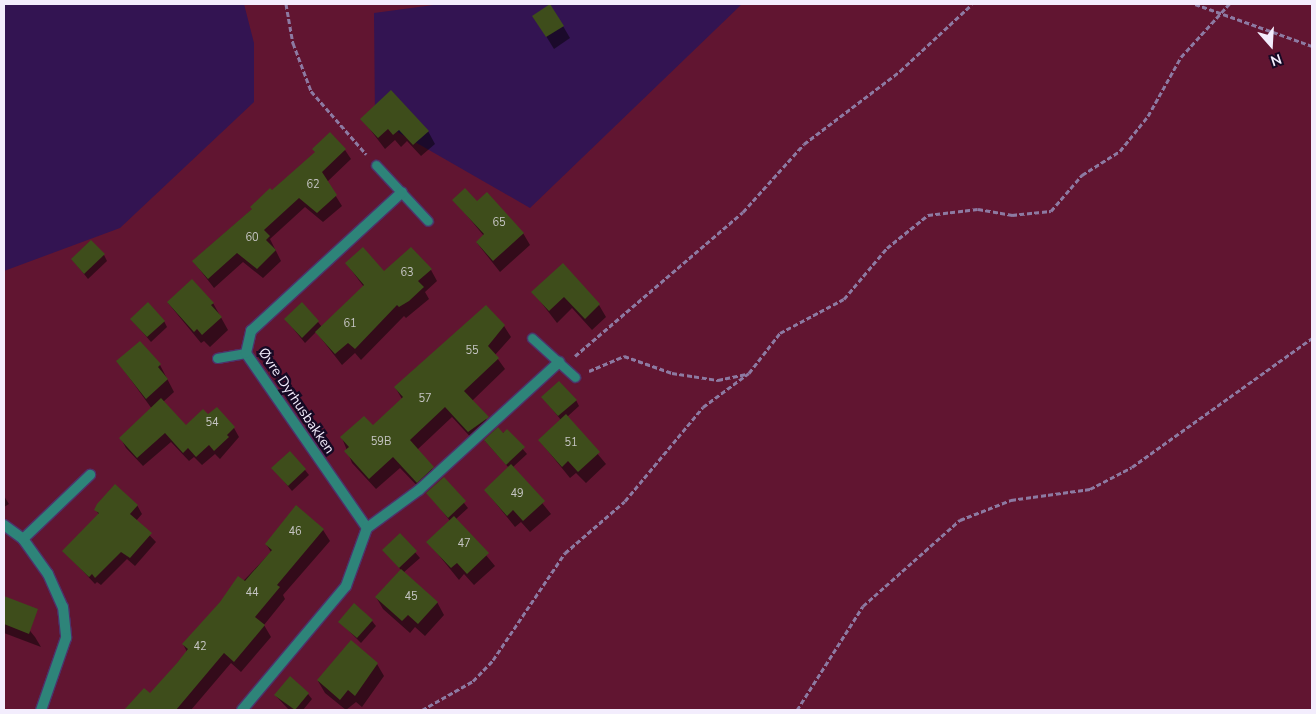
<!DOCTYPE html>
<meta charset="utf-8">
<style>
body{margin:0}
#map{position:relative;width:1316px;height:714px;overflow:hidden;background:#331452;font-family:"Nunito Sans",sans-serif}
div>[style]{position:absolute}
.green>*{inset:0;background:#611531}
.shadow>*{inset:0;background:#0007}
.building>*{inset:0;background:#3e4d1b}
.path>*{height:3px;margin-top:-1.5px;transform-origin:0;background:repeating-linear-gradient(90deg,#8d7aa2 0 5px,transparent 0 7.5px)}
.roads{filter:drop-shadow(1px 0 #4e326a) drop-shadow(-1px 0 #4e326a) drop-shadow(0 1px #4e326a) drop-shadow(0 -1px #4e326a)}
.service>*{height:9px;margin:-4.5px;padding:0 4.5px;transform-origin:4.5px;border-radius:4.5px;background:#2e8479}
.minor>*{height:10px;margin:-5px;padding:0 5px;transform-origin:5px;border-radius:5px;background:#2e8479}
span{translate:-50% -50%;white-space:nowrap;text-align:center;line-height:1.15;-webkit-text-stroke:5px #160924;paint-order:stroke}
.number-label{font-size:11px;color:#c6c5c4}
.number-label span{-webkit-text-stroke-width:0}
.street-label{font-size:14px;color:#f3edfd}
.frame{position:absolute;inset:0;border:5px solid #f3edfd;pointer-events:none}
.north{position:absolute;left:1246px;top:20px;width:50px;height:50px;-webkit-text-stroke:4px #160924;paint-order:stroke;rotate:161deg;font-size:14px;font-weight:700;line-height:20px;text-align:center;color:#f3edfd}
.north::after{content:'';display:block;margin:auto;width:18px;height:22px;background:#f3edfd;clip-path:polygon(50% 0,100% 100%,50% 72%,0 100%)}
</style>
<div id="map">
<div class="green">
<i style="clip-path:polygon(244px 4px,441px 4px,374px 13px,375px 119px,530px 208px,742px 4px,1312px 4px,1312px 710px,4px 710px,4px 271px,120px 228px,254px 102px,254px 43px)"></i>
</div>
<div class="shadow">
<i style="clip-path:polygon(563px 26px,570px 38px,554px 49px,541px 28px)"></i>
<i style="clip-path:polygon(362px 119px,428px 131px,435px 144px,421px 156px,407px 141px,401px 147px,395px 140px,385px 149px)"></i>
<i style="clip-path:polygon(345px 150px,351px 159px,327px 182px,342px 206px,323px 222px,305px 207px,270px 239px,281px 261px,263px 278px,243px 262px,214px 288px,193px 261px,272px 192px)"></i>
<i style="clip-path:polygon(454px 200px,477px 203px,523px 233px,530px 245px,500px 272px,477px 243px,484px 236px)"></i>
<i style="clip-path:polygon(104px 255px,107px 261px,88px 279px,72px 259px)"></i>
<i style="clip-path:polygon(346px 263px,384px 273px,431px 270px,437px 281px,425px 292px,429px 299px,406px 318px,404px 316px,361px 360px,355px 353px,342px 365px,316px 332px,305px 343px,286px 320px,318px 322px,322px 327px,364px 287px)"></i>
<i style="clip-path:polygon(562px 265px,599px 305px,606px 317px,592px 330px,572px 308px,557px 323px,533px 292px)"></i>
<i style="clip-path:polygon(192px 280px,213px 303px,228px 330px,210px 347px,204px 341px,201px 343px,168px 303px)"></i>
<i style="clip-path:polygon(131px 319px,164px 321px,167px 327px,151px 342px)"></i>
<i style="clip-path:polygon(504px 326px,511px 337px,495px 355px,505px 369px,472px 401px,494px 429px,475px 442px,452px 417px,417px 450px,440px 478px,424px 493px,400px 468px,376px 489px,352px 463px,342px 438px,373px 427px,402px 399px,395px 387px)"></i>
<i style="clip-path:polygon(140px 342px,160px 365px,174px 392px,163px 402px,186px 426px,208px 416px,234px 428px,239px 437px,220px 459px,215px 454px,202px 465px,194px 457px,189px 461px,171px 442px,143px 466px,126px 448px,121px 439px,152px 409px,118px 362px)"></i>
<i style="clip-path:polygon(543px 398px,576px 400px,579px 406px,567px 417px,606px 464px,586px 483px,576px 473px,570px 478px,539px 440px,561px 420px)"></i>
<i style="clip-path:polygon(507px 431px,527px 454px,513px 467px,551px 514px,530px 532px,521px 522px,515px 527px,485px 490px,509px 468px,485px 441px)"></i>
<i style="clip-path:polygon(273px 468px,305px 470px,309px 475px,292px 491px)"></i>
<i style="clip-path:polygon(444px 478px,468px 508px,456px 519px,495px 566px,474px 585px,464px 574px,459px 580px,428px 542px,450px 521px,428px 493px)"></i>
<i style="clip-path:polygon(4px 496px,9px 504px,4px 507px)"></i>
<i style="clip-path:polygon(137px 505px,142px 514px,136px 521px,156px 542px,135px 566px,127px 559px,101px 585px,97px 582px,95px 584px,64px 551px,99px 515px,96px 510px)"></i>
<i style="clip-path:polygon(296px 507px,323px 530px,330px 541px,283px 595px,285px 599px,264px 625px,271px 637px,241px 672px,231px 663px,191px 710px,130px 710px,150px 695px,187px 652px,183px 644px,271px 552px,266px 544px)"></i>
<i style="clip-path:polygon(400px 535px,420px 558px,403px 573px,437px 602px,444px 615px,425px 636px,415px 627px,410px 633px,383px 609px,376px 597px,401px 570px,384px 550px)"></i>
<i style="clip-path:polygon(4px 599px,35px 637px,41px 647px,4px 633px)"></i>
<i style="clip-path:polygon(372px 621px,376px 626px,361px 643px,340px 622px)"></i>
<i style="clip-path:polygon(377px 664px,384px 676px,362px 707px,356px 702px,346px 710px,325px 693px,318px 681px)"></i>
<i style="clip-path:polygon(308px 694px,312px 699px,303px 710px,289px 710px,275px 695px)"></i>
</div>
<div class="building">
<i style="clip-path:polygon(550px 4px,564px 26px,546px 37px,532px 16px)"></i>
<i style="clip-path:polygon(391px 90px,429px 131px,413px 145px,399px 130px,393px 135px,388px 129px,378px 138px,360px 119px)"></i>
<i style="clip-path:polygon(330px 132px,346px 149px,322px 172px,337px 195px,317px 213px,299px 198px,264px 230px,270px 236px,266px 240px,276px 250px,257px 269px,237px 253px,208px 279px,192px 261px,252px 209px,250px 207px,270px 188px,272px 190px,315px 152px,312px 149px)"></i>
<i style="clip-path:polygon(465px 188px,477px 201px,487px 192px,524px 233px,493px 261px,476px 242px,484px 234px,452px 200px)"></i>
<i style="clip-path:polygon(91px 240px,105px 254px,84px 274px,71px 259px)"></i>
<i style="clip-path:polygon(363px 247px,384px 271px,411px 247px,432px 269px,418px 281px,424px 287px,409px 301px,399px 307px,397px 305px,355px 349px,348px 343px,335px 354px,315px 332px,364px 285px,345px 263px)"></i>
<i style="clip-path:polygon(563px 263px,600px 304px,585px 319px,564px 297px,549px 311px,531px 292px)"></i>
<i style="clip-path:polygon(192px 279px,214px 303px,211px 305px,222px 317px,202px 335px,197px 329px,194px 332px,167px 302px)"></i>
<i style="clip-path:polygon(148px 302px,165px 321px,147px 337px,130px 319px)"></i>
<i style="clip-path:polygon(302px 302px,319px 321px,302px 338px,284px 319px)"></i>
<i style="clip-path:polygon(486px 305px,505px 325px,488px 346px,499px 358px,464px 391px,489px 417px,468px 432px,445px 407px,410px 440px,434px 467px,417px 483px,393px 457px,369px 479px,344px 451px,349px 447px,340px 437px,364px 416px,373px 425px,403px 397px,394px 387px)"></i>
<i style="clip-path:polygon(140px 341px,161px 364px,158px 367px,168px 379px,146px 399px,116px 361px)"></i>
<i style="clip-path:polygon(559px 381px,577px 400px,558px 416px,541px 397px)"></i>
<i style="clip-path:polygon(161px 398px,186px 425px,203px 409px,208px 414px,217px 407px,235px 427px,227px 435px,229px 437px,214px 451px,209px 445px,196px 457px,188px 448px,183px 453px,165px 433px,137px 458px,119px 438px)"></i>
<i style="clip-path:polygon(566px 414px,600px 452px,578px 472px,568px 461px,562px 467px,538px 440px)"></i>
<i style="clip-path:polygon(498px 427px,503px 433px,507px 429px,525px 447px,506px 465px,484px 440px)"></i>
<i style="clip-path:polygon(290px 451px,306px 469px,288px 486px,271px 468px)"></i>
<i style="clip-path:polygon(511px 464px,545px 501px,523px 521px,513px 510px,507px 516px,484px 490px)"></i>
<i style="clip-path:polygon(444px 477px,466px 501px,448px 518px,426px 493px)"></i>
<i style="clip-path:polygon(115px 484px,138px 505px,130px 514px,152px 533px,130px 558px,121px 552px,95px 578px,92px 574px,89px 577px,62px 551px,99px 513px,94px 510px,97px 504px)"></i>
<i style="clip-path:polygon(296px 505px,324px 529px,277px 585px,280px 587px,255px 617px,265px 625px,234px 662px,224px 653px,176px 710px,124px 710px,144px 688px,150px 693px,177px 663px,188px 649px,182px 644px,220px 602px,238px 576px,245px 581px,272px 550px,265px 544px)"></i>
<i style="clip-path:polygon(454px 516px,489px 553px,467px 574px,457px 563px,451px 568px,426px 542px)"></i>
<i style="clip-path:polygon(400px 533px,417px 551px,399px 568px,382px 550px)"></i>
<i style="clip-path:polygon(401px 569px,438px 602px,418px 624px,408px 615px,402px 621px,375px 597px)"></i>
<i style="clip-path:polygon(4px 596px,38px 609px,29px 634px,4px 624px)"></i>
<i style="clip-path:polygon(354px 603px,373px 620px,357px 638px,338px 622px)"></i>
<i style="clip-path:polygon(351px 640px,378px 663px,355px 696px,348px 690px,340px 700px,317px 680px)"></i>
<i style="clip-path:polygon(290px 676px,309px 693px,295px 710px,274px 695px)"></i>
</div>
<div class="path">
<i style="left:286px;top:4px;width:40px;rotate:80deg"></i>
<i style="left:293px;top:43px;width:51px;rotate:69.4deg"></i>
<i style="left:311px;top:91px;width:84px;rotate:48.9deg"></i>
<i style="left:1195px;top:4px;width:124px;rotate:19.7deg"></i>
<i style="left:575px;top:356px;width:221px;rotate:-40.6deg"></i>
<i style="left:743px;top:212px;width:91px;rotate:-48.1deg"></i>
<i style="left:804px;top:144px;width:121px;rotate:-37.2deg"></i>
<i style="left:900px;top:71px;width:98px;rotate:-42.9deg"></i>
<i style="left:589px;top:371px;width:38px;rotate:-23deg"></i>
<i style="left:624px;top:356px;width:51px;rotate:19.5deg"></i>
<i style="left:672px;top:373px;width:47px;rotate:8.7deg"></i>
<i style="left:718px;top:380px;width:29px;rotate:-12deg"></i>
<i style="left:422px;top:710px;width:59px;rotate:-29.6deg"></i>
<i style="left:473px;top:681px;width:29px;rotate:-46deg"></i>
<i style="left:493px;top:660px;width:129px;rotate:-56.1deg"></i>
<i style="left:565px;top:553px;width:79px;rotate:-40.9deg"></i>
<i style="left:625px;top:501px;width:122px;rotate:-50.3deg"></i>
<i style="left:703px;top:407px;width:57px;rotate:-36.5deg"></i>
<i style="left:749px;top:373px;width:51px;rotate:-52.2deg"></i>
<i style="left:780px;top:333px;width:72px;rotate:-28deg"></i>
<i style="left:844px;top:299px;width:67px;rotate:-49.9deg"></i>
<i style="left:887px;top:248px;width:53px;rotate:-38.8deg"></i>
<i style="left:928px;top:215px;width:50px;rotate:-6.8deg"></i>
<i style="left:978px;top:209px;width:35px;rotate:10deg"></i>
<i style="left:1012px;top:215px;width:39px;rotate:-6deg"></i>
<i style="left:1051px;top:211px;width:48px;rotate:-49.3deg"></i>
<i style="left:1082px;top:175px;width:45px;rotate:-32.3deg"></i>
<i style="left:1120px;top:151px;width:45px;rotate:-51.3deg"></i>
<i style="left:1148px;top:116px;width:68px;rotate:-60.8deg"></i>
<i style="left:1181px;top:57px;width:72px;rotate:-47.8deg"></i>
<i style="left:797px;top:710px;width:123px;rotate:-57.6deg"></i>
<i style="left:863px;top:606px;width:130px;rotate:-41.6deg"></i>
<i style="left:960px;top:520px;width:55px;rotate:-21.4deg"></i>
<i style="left:1011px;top:500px;width:80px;rotate:-7.9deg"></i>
<i style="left:1090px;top:489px;width:47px;rotate:-27.6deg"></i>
<i style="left:1132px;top:467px;width:221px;rotate:-35.6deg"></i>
</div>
<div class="roads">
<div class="service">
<i style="left:376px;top:165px;width:76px;rotate:47.1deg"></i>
<i style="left:532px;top:338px;width:58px;rotate:42.2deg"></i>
<i style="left:217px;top:358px;width:29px;rotate:-10deg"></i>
</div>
<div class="minor">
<i style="left:4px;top:525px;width:24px;rotate:36deg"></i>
<i style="left:23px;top:539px;width:43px;rotate:54.5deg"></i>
<i style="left:48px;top:574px;width:36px;rotate:66deg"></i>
<i style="left:63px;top:607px;width:31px;rotate:84deg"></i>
<i style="left:66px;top:638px;width:76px;rotate:109.1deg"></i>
<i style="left:367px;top:528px;width:213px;rotate:-124.7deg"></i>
<i style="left:246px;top:353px;width:23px;rotate:-77deg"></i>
<i style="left:251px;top:331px;width:205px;rotate:-42.6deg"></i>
<i style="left:23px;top:539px;width:93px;rotate:-43.7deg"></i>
<i style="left:242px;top:710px;width:162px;rotate:-50deg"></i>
<i style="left:346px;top:586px;width:62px;rotate:-70.1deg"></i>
<i style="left:367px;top:528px;width:64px;rotate:-36.2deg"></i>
<i style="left:419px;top:490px;width:190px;rotate:-42.4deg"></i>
</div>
</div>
<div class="number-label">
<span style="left:313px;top:185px">62</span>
<span style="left:499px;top:223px">65</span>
<span style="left:252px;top:238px">60</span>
<span style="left:407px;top:273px">63</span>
<span style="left:350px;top:324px">61</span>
<span style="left:472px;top:351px">55</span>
<span style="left:425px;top:399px">57</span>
<span style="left:212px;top:423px">54</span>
<span style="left:381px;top:442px">59B</span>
<span style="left:571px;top:443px">51</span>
<span style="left:517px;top:494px">49</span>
<span style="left:295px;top:532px">46</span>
<span style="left:464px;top:544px">47</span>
<span style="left:252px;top:593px">44</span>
<span style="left:411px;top:597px">45</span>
<span style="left:200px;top:647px">42</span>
</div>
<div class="street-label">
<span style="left:296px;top:401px;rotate:56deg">Øvre Dyrhusbakken</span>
</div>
<div class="frame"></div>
<div class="north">N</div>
</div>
